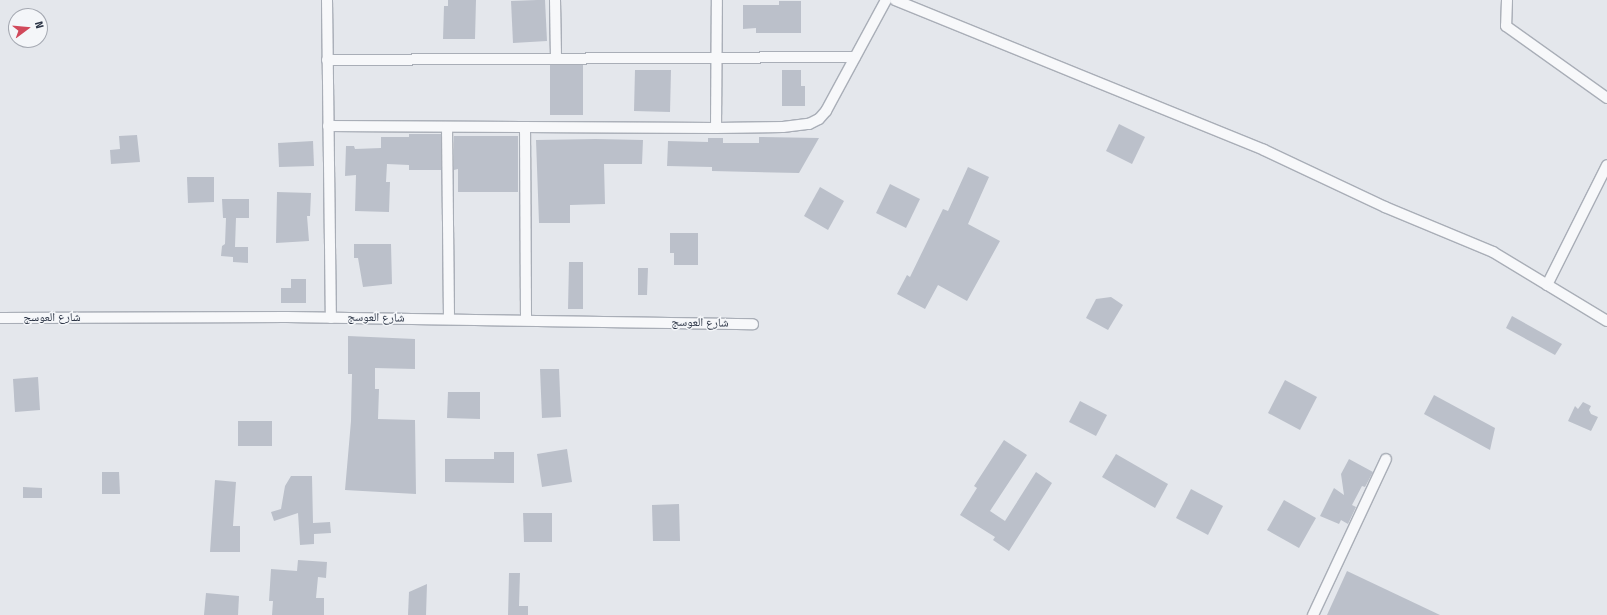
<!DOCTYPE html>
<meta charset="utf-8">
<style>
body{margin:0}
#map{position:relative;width:1607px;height:615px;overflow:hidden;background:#e4e7ec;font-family:"Fira Sans Condensed","Noto Naskh Arabic",sans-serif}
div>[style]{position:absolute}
.building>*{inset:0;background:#bbc0ca}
.roads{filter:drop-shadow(1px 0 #a9aeb7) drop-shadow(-1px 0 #a9aeb7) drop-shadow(0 1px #a9aeb7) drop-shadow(0 -1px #a9aeb7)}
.street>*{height:10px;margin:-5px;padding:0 5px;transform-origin:5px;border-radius:5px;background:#f7f8fa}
span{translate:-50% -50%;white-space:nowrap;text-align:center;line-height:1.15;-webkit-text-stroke:3px #f4f6f9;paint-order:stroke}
.street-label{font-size:12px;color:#2b3445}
.north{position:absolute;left:8px;top:8px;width:40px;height:40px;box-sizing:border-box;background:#f4f6f9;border:1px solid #a4a8b1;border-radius:50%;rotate:74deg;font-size:11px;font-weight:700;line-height:16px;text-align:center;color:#2b3445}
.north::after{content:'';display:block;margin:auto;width:14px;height:18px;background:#d1495b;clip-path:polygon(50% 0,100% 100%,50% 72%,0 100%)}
</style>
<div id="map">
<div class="building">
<i style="clip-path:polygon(448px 0,476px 0,475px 39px,443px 39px,444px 6px,448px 6px)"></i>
<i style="clip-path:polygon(537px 0,545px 0,547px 41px,513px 43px,511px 1px)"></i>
<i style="clip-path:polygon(779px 1px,801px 1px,801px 33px,756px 33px,756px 28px,743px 29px,743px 5px,779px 5px)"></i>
<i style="clip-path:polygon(550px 65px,583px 65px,583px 115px,550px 115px)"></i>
<i style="clip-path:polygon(635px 70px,671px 70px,670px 112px,634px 111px)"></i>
<i style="clip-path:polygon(782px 70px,801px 70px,801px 86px,805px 86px,805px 106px,782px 106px)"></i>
<i style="clip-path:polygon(1119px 124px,1145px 137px,1132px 164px,1106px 151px)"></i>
<i style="clip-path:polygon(409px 134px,441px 134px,441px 170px,409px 170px,409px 165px,387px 164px,386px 182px,390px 182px,389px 212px,355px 211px,356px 175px,345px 176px,346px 146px,354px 146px,355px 149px,381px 148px,381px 137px,409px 137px)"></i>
<i style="clip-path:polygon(137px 135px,140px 162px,111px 164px,110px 150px,120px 149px,119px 136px)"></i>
<i style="clip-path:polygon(454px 136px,518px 136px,518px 192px,458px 192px,458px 169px,454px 170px)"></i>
<i style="clip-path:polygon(759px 137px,819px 138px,799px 173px,712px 171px,712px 167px,667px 166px,668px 141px,708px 142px,708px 138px,723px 138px,723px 143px,759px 143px)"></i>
<i style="clip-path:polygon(596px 139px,643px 140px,642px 164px,604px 164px,605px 204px,570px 205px,570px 223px,539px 223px,536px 140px)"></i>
<i style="clip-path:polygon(313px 141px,314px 166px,279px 167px,278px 143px)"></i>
<i style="clip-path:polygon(968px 167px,989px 177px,968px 224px,1000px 241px,967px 301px,938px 285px,925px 309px,897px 294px,907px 275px,910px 277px,943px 209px,948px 211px)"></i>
<i style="clip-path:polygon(187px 177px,214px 177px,214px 202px,188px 203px)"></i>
<i style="clip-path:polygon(890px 184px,920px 199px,906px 228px,876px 213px)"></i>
<i style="clip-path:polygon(820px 187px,844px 201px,828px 230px,804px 216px)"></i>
<i style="clip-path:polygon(277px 192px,311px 193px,310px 216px,307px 216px,309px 241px,276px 243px)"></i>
<i style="clip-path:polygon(222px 199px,249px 199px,249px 218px,236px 218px,235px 247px,248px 247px,248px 263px,233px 262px,233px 257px,221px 256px,222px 246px,225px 244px,226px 218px,223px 218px)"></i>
<i style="clip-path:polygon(670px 233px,698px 233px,698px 265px,674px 265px,674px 253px,670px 253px)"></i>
<i style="clip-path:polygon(354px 244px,391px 244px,392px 284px,363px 287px,358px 258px,354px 258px)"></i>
<i style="clip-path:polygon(569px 262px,583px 262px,583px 309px,568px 309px)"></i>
<i style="clip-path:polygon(638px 268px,648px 268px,647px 295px,638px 295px)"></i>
<i style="clip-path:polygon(291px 279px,306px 279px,306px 303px,281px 303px,281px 288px,291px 288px)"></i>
<i style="clip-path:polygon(1111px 297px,1123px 305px,1108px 330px,1086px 318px,1096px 299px)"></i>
<i style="clip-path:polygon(1512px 316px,1562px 344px,1555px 355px,1506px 328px)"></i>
<i style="clip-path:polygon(348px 336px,415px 339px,415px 369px,375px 368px,375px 389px,379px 389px,378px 419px,415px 420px,416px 494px,345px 490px,351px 421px,352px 374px,348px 374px)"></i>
<i style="clip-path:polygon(540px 369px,559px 369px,561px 417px,542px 418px)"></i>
<i style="clip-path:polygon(38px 377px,40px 410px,15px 412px,13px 379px)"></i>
<i style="clip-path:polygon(1285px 380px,1317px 397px,1300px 430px,1268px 413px)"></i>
<i style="clip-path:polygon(448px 392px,480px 392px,480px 419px,447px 418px)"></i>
<i style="clip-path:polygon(1434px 395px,1495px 428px,1490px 450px,1424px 414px)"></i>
<i style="clip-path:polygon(1080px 401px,1107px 415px,1096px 436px,1069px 422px)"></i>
<i style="clip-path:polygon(1583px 402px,1591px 406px,1589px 410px,1591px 414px,1598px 417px,1591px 431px,1568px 421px,1575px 406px,1578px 409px)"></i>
<i style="clip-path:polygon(238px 421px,272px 421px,272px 446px,238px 446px)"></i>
<i style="clip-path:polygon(1004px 440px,1027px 455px,990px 511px,1005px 521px,1036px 472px,1052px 483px,1009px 551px,993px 540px,995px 537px,960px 515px,977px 488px,974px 486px)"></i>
<i style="clip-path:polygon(567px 449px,572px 482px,542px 487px,537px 454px)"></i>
<i style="clip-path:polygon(494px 452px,514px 452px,514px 483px,445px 482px,445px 459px,494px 459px)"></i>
<i style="clip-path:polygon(1116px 454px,1168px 484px,1155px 508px,1102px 477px)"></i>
<i style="clip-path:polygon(1349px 459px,1373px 472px,1365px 487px,1362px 486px,1352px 505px,1356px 507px,1348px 524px,1341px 520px,1339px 524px,1320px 516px,1334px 488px,1344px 495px,1341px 474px)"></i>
<i style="clip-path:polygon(102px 472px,119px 472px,120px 494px,102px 494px)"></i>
<i style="clip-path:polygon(291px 476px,312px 476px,313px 523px,330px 522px,331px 533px,314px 534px,314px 544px,300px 545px,298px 513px,274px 521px,271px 512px,281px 509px,285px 486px)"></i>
<i style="clip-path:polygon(215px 480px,236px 482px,233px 526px,240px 526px,240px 552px,210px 552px)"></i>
<i style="clip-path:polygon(23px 487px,42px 488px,42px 498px,23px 498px)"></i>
<i style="clip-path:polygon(1191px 489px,1223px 506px,1208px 535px,1176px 518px)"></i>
<i style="clip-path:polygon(1284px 500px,1316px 518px,1299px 548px,1267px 530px)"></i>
<i style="clip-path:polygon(679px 504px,680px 541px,653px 541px,652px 505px)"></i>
<i style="clip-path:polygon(523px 513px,552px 513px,552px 542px,524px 542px)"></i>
<i style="clip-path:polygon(298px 560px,327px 562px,326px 578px,318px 577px,316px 598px,324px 598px,324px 615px,272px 615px,273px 601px,269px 601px,271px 569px,297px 571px)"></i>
<i style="clip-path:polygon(1347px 571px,1440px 615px,1327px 615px)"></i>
<i style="clip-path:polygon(509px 573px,520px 573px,519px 606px,528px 606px,528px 615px,508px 615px)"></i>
<i style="clip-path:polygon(427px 584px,426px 615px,408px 615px,409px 592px)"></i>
<i style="clip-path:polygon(206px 593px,239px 596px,238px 615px,204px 615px)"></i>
</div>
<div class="roads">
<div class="street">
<i style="left:327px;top:0;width:318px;rotate:89.3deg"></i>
<i style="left:555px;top:0;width:59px;rotate:89deg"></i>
<i style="left:895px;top:0;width:398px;rotate:22.1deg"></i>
<i style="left:1264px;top:150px;width:134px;rotate:25.2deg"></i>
<i style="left:1385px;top:207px;width:117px;rotate:22.6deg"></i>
<i style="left:1493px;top:252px;width:133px;rotate:31.2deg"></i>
<i style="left:1507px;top:0;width:26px;rotate:92deg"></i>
<i style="left:1506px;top:26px;width:124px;rotate:35.5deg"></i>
<i style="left:327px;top:60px;width:528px;rotate:-0.33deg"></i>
<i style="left:328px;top:126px;width:388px;rotate:0.3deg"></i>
<i style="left:716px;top:128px;width:67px;rotate:-0.9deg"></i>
<i style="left:783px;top:127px;width:26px;rotate:-7deg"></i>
<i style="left:809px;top:124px;width:11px;rotate:-27deg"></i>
<i style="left:819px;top:119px;width:11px;rotate:-49deg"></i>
<i style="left:826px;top:111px;width:126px;rotate:-61.6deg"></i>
<i style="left:447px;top:127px;width:192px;rotate:89.4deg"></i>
<i style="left:525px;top:127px;width:193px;rotate:89.7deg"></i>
<i style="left:716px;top:128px;width:128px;rotate:-89.6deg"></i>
<i style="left:1547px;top:285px;width:134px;rotate:-63.4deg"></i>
<i style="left:0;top:318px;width:287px;rotate:-0.2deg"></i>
<i style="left:287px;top:317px;width:466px;rotate:0.9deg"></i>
<i style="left:1313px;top:615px;width:172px;rotate:-64.9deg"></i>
</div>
</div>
<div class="street-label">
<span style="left:52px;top:318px">شارع العوسج</span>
<span style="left:376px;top:318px;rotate:1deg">شارع العوسج</span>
<span style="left:700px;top:323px;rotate:1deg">شارع العوسج</span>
</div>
<div class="north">N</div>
</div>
